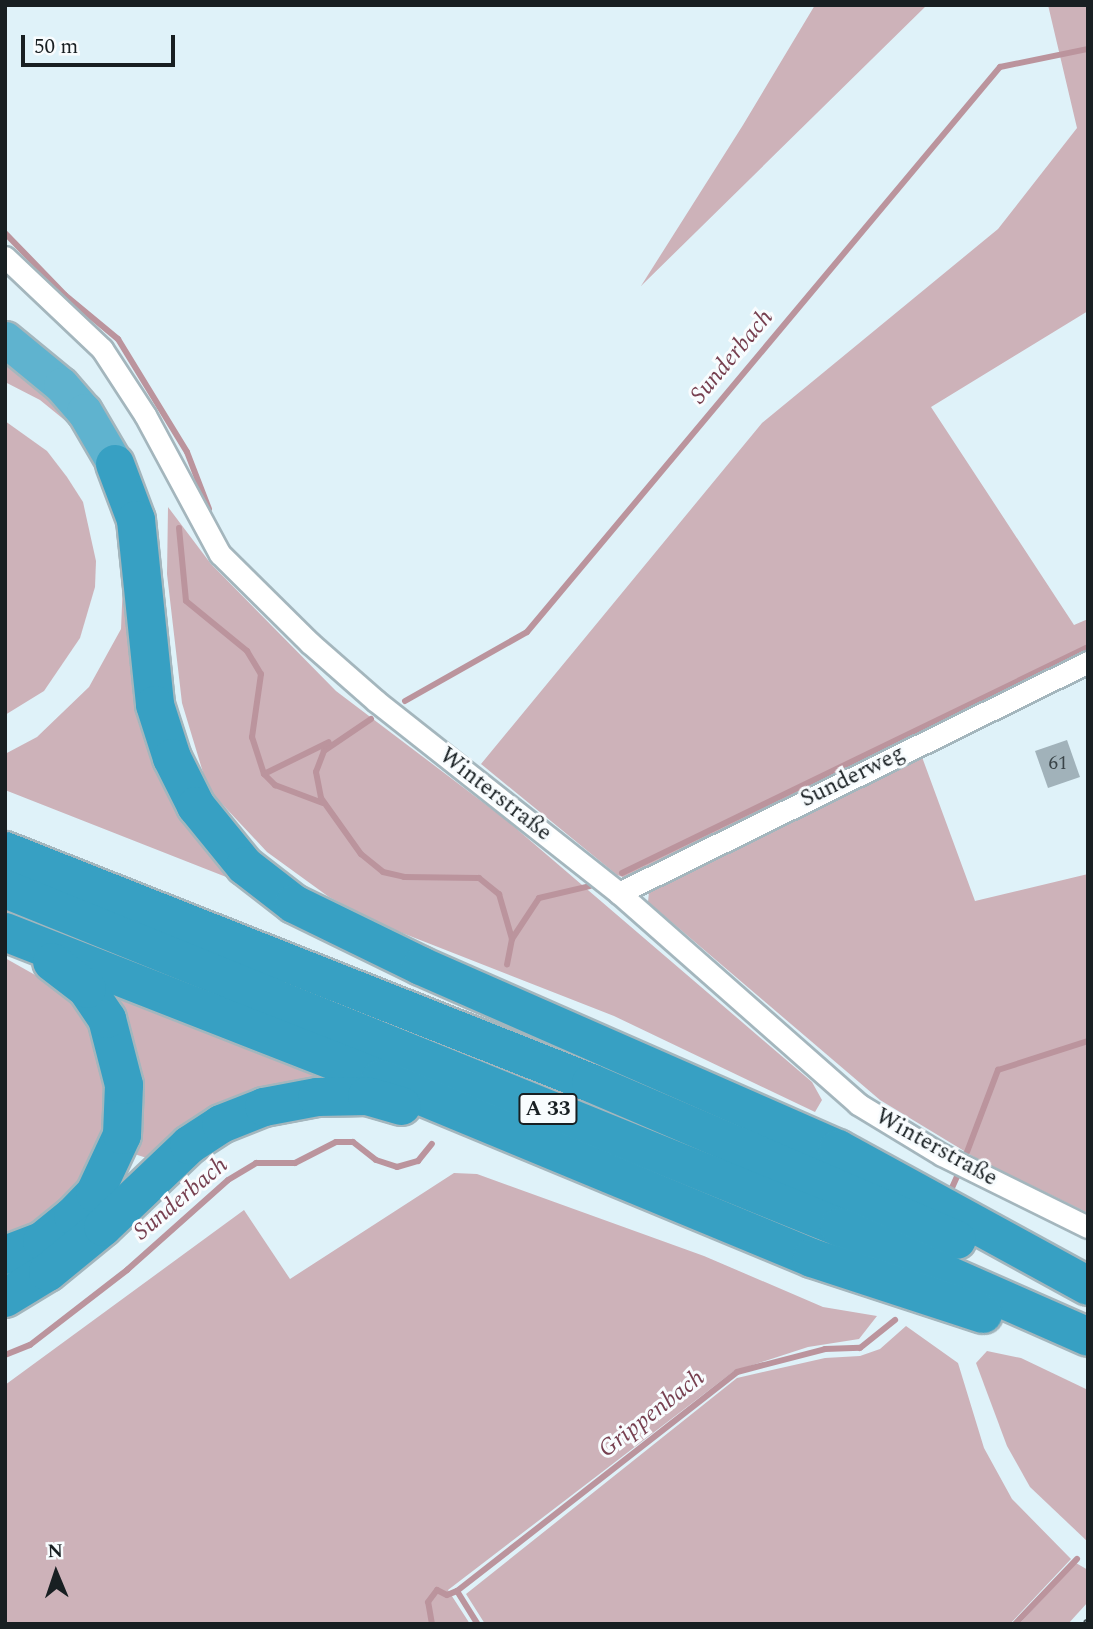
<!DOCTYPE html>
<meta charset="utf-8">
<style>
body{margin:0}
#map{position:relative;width:1093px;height:1629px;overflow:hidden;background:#dff2f9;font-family:Spectral,serif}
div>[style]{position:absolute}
.green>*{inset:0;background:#cdb2b9}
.stream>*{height:6px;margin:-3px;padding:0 3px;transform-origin:3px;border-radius:3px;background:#bb949d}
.building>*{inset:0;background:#a1b2ba}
.roads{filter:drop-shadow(2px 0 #a4b6bd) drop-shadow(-2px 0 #a4b6bd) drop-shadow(0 2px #a4b6bd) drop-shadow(0 -2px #a4b6bd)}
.minor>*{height:21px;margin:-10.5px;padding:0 10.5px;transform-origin:10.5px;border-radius:10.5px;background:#fff}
.trunk>*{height:35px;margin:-17.5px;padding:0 17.5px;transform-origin:17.5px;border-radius:17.5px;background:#5fb3cf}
.motorway>*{height:38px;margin:-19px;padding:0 19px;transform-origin:19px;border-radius:19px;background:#37a0c3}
.rail>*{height:8px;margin-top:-4px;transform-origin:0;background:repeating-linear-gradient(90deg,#f8fcfe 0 16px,#465054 0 32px);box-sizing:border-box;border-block:2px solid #465054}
span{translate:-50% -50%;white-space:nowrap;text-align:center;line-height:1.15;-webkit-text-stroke:6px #f8fcfe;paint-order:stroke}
.number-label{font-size:19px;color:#3a4448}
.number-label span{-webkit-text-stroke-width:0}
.shield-label span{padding:2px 5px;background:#f8fcfe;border:2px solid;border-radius:5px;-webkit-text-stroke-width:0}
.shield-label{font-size:21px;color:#181f22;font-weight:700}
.street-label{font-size:23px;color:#181f22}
.water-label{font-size:24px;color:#774050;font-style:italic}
.frame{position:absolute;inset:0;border:7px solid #181f22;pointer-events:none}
.north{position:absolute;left:21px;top:1538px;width:70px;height:70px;-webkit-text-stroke:5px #f8fcfe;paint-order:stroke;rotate:358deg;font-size:19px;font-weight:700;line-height:28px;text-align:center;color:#181f22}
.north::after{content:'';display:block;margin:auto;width:24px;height:32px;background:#181f22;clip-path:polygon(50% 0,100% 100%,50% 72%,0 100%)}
.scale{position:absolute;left:21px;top:35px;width:154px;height:32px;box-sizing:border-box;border:4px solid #181f22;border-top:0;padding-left:9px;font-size:21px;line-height:24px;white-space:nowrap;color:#181f22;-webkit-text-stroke:5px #f8fcfe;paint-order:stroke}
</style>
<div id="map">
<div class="green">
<i style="clip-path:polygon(815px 5px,927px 5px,641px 286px,743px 125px)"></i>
<i style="clip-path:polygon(1048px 5px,1088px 5px,1088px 311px,931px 407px,1074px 625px,1088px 619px,1088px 651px,628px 879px,617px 875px,481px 764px,762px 423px,998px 229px,1077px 128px)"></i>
<i style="clip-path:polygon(5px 355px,52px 395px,96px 460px,67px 422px,40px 400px,5px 382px)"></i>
<i style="clip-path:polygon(5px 421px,47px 451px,67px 477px,83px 502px,96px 561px,95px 587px,80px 638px,44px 691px,5px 715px)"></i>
<i style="clip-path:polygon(168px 507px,211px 564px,336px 691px,505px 819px,812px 1082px,822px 1100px,815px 1112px,614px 1016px,387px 927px,329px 897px,267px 852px,208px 789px,182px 703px,167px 574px)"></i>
<i style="clip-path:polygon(133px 575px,136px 656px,244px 884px,5px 790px,5px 754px,37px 737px,89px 687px,121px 629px,123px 582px)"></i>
<i style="clip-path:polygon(922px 757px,975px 901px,1088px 874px,1088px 1213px,979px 1160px,880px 1100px,648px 902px,649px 892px)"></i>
<i style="clip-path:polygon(5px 958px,60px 989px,91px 1025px,102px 1049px,108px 1131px,83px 1182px,36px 1225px,5px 1237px)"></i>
<i style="clip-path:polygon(102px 987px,326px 1075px,150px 1159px,128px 1152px)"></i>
<i style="clip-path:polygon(454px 1173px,477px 1174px,704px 1256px,823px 1307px,877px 1316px,859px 1339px,808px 1347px,734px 1371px,448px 1590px,470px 1624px,5px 1624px,5px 1385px,244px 1210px,290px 1279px)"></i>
<i style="clip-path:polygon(906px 1326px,958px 1363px,984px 1448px,1012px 1499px,1071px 1559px,1010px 1624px,485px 1624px,466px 1594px,737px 1378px,825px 1358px,860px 1356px,880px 1349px)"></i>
<i style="clip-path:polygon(987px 1351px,1021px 1358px,1088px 1390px,1088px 1542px,1030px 1487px,1007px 1446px,976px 1363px)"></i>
<i style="clip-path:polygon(1076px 1563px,1088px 1570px,1088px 1602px,1068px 1624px,1019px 1624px)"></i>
</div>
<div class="stream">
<i style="left:5px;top:233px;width:86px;rotate:45.9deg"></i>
<i style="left:65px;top:295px;width:69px;rotate:39.7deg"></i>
<i style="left:118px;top:339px;width:132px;rotate:58.6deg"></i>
<i style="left:187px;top:452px;width:61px;rotate:68.9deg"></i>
<i style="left:179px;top:528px;width:73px;rotate:84.5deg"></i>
<i style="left:186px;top:601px;width:79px;rotate:39.3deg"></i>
<i style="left:247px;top:651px;width:27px;rotate:59deg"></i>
<i style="left:261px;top:674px;width:64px;rotate:98.1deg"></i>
<i style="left:252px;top:737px;width:39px;rotate:72deg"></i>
<i style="left:264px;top:774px;width:16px;rotate:45deg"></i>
<i style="left:275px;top:785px;width:51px;rotate:20.6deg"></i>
<i style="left:405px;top:701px;width:140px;rotate:-29.5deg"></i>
<i style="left:527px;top:632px;width:737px;rotate:-50.07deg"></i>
<i style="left:1000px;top:67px;width:90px;rotate:-11.6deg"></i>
<i style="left:371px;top:719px;width:57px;rotate:145.8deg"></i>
<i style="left:324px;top:751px;width:22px;rotate:111deg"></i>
<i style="left:316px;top:772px;width:26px;rotate:79deg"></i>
<i style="left:321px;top:798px;width:69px;rotate:54.5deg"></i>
<i style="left:361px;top:854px;width:28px;rotate:39deg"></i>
<i style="left:383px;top:872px;width:22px;rotate:13deg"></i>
<i style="left:404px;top:877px;width:75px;rotate:0.8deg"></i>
<i style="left:479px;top:878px;width:26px;rotate:39deg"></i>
<i style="left:499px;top:894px;width:47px;rotate:73.9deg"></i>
<i style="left:512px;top:939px;width:26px;rotate:101deg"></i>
<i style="left:264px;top:774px;width:72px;rotate:-26.2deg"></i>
<i style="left:622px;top:873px;width:518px;rotate:-25.87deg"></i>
<i style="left:512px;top:939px;width:49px;rotate:-56.6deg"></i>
<i style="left:539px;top:898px;width:52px;rotate:-13.2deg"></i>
<i style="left:967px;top:1152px;width:88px;rotate:-69.3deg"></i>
<i style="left:998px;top:1070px;width:95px;rotate:-17.9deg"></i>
<i style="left:951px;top:1190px;width:17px;rotate:-66deg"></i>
<i style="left:5px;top:1355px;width:27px;rotate:-22deg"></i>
<i style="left:30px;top:1345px;width:123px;rotate:-37.7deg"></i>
<i style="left:127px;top:1270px;width:135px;rotate:-41.7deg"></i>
<i style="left:228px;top:1180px;width:33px;rotate:-31deg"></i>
<i style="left:256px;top:1163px;width:39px"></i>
<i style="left:295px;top:1163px;width:46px;rotate:-27.1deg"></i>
<i style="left:336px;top:1142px;width:17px"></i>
<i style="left:353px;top:1142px;width:29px;rotate:38deg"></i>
<i style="left:376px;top:1160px;width:22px;rotate:18deg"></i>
<i style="left:397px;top:1167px;width:22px;rotate:-16deg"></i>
<i style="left:418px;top:1161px;width:22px;rotate:-51deg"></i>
<i style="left:457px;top:1591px;width:39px;rotate:58deg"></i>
<i style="left:432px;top:1624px;width:22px;rotate:-100deg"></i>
<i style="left:428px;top:1602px;width:15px;rotate:-53deg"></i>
<i style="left:437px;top:1590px;width:11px;rotate:27deg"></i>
<i style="left:447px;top:1595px;width:11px;rotate:-22deg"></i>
<i style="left:457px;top:1591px;width:355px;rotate:-38deg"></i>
<i style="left:737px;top:1372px;width:91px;rotate:-14.6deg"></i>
<i style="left:825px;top:1349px;width:35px;rotate:-2deg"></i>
<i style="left:860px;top:1348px;width:45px;rotate:-38.7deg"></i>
<i style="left:1015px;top:1624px;width:90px;rotate:-46.4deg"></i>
</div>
<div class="building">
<i style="clip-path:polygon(1067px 740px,1080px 777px,1048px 788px,1035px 751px)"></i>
</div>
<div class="roads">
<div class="minor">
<i style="left:5px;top:257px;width:134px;rotate:43.5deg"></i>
<i style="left:102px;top:349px;width:79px;rotate:56.9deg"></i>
<i style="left:145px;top:415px;width:158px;rotate:61.7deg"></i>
<i style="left:220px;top:554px;width:127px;rotate:44.7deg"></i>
<i style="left:310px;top:643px;width:88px;rotate:41.3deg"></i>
<i style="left:376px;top:701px;width:310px;rotate:38.3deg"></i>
<i style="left:619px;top:893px;width:319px;rotate:41.4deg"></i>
<i style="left:858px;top:1104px;width:98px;rotate:31.3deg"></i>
<i style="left:942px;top:1155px;width:163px;rotate:26.3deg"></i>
<i style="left:619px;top:893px;width:523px;rotate:-26.22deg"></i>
</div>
<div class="trunk">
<i style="left:5px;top:339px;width:72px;rotate:39.4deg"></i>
<i style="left:61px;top:385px;width:35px;rotate:49deg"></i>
<i style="left:84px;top:411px;width:61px;rotate:59.7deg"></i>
</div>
<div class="motorway">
<i style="left:115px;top:464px;width:60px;rotate:69.4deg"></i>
<i style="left:136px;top:520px;width:186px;rotate:84.1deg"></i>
<i style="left:155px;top:705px;width:56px;rotate:72.2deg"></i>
<i style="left:172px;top:758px;width:54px;rotate:63.4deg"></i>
<i style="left:196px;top:806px;width:77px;rotate:50.8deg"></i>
<i style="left:245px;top:866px;width:62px;rotate:37.8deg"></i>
<i style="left:294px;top:904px;width:141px;rotate:26deg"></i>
<i style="left:421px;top:966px;width:455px;rotate:23.7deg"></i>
<i style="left:838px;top:1149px;width:285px;rotate:28.7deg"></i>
<i style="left:5px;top:851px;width:630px;rotate:21.6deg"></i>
<i style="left:591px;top:1083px;width:398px;rotate:23.2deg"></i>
<i style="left:5px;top:889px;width:900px;rotate:22.06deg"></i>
<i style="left:839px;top:1227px;width:272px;rotate:23.8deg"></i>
<i style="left:5px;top:932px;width:403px;rotate:21.4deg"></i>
<i style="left:380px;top:1079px;width:468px;rotate:22.5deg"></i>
<i style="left:812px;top:1258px;width:180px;rotate:18.1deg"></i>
<i style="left:5px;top:1255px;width:40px;rotate:-21deg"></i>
<i style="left:42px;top:1241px;width:40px;rotate:-39deg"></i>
<i style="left:73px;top:1216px;width:32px;rotate:-46deg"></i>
<i style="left:95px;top:1193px;width:64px;rotate:-65deg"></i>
<i style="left:122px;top:1135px;width:50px;rotate:-87.7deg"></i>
<i style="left:124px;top:1085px;width:68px;rotate:-104.4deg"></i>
<i style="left:107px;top:1019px;width:36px;rotate:-124deg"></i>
<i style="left:87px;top:989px;width:44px;rotate:-142.4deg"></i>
<i style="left:5px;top:1298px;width:50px;rotate:-31.2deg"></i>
<i style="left:48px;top:1272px;width:71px;rotate:-39.3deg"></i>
<i style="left:103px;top:1227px;width:119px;rotate:-43.6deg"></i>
<i style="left:189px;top:1145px;width:38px;rotate:-33deg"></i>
<i style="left:221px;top:1124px;width:46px;rotate:-21.6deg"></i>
<i style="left:264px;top:1107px;width:54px;rotate:-10.7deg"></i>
<i style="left:317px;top:1097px;width:50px;rotate:-1.1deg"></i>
<i style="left:367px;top:1096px;width:36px;rotate:16deg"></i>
</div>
</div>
<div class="rail">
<i style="left:1086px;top:1624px;width:3px;rotate:-45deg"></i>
</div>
<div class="number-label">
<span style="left:1058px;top:764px">61</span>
</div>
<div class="shield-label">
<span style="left:548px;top:1109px">A 33</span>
</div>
<div class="street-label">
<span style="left:853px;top:777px;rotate:-26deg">Sunderweg</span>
<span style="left:495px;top:795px;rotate:38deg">Winterstraße</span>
<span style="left:936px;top:1148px;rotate:29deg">Winterstraße</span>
</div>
<div class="water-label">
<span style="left:732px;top:357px;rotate:-50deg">Sunderbach</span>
<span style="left:181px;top:1199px;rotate:-40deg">Sunderbach</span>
<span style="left:652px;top:1414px;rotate:-38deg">Grippenbach</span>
</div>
<div class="frame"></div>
<div class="north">N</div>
<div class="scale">50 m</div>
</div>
